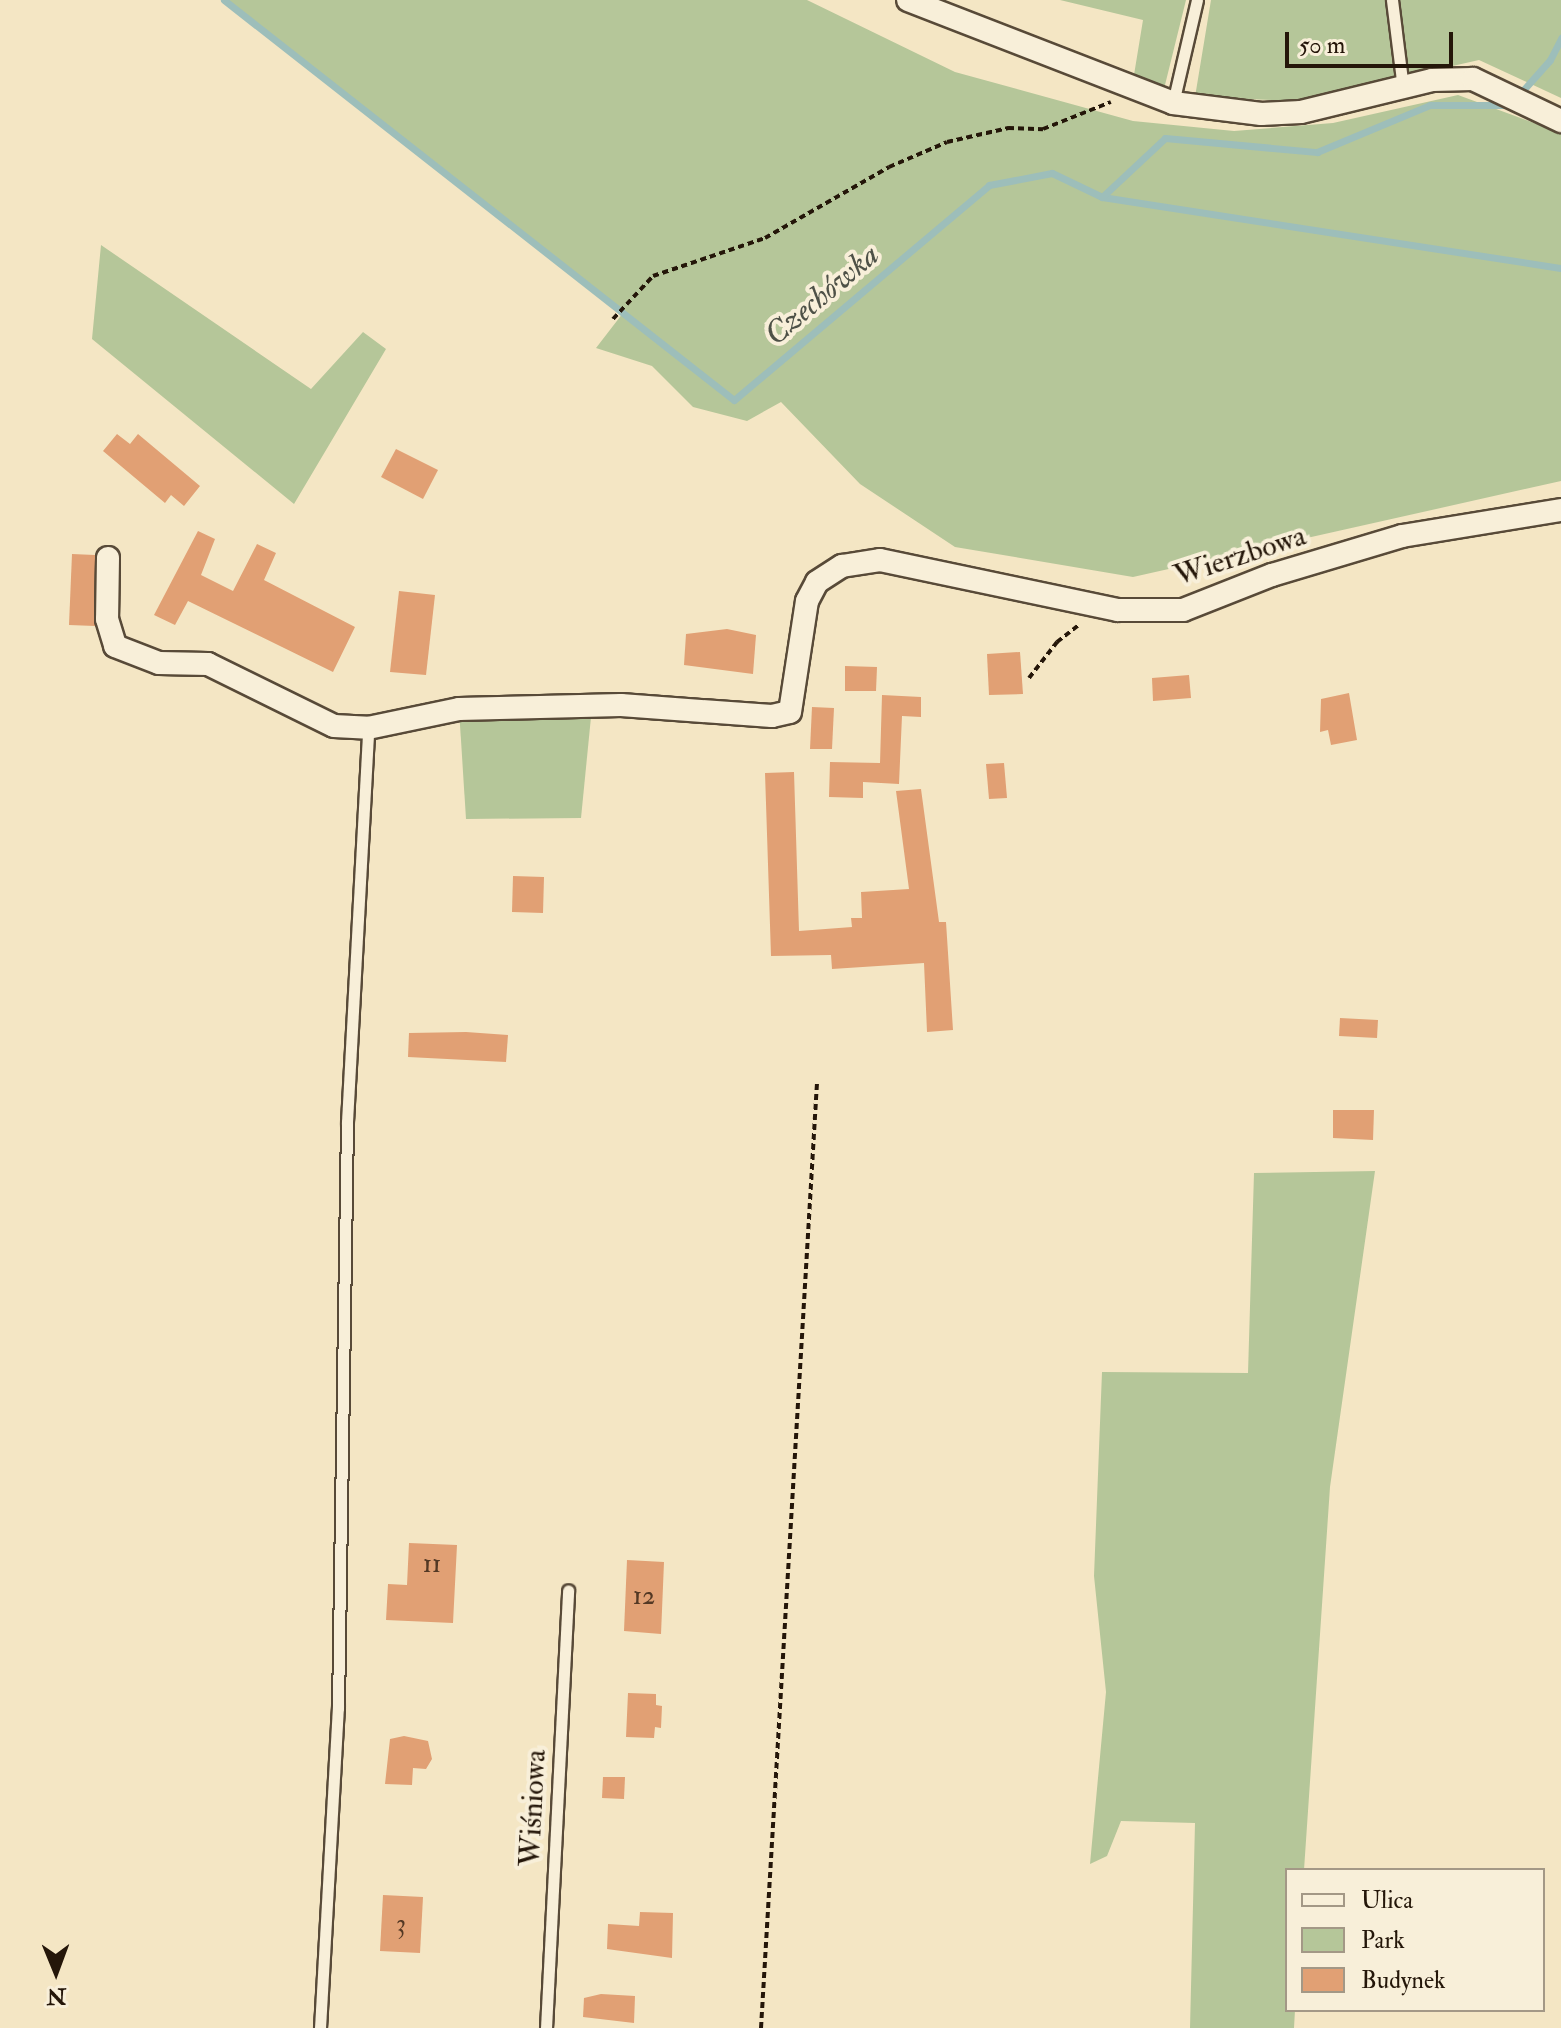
<!DOCTYPE html>
<meta charset="utf-8">
<style>
body{margin:0}
#map{position:relative;width:1561px;height:2028px;overflow:hidden;background:#f4e6c4;font-family:"IM FELL Double Pica",serif}
div>[style]{position:absolute}
.green>*{inset:0;background:#b5c699}
.stream>*{height:7px;margin:-3.5px;padding:0 3.5px;transform-origin:3.5px;border-radius:3.5px;background:#9dbeba}
.building>*{inset:0;background:#e1a074}
.path>*{height:4px;margin-top:-2px;transform-origin:0;background:repeating-linear-gradient(90deg,#241609 0 6px,transparent 0 10px)}
.roads{filter:drop-shadow(2px 0 #584a38) drop-shadow(-2px 0 #584a38) drop-shadow(0 2px #584a38) drop-shadow(0 -2px #584a38)}
.lane>*{height:11px;margin:-5.5px;padding:0 5.5px;transform-origin:5.5px;border-radius:5.5px;background:#f8efd9}
.street>*{height:22px;margin:-11px;padding:0 11px;transform-origin:11px;border-radius:11px;background:#f8efd9}
span{translate:-50% -50%;white-space:nowrap;text-align:center;line-height:1.15;-webkit-text-stroke:8px #f8efd9;paint-order:stroke}
.number-label{font-size:26px;color:#533824}
.number-label span{-webkit-text-stroke-width:0}
.street-label{font-size:30px;color:#241609}
.water-label{font-size:32px;color:#4e5147;font-style:italic}
.legend{position:absolute;left:1285px;top:1868px;width:260px;height:144px;box-sizing:border-box;background:#f8efd9;border:2px solid #a39886;margin:0;padding:10px 14px;list-style:none;font-size:24px;color:#241609}
.legend li{display:flex;align-items:center;gap:16px;height:40px}
.legend b{width:40px;border:2px solid #a39886}
.north{position:absolute;left:16px;top:1932px;width:80px;height:80px;-webkit-text-stroke:6px #f8efd9;paint-order:stroke;rotate:179deg;font-size:22px;font-weight:700;line-height:32px;text-align:center;color:#241609}
.north::after{content:'';display:block;margin:auto;width:28px;height:36px;background:#241609;clip-path:polygon(50% 0,100% 100%,50% 72%,0 100%)}
.scale{position:absolute;left:1285px;top:32px;width:168px;height:36px;box-sizing:border-box;border:4px solid #241609;border-top:0;padding-left:10px;font-size:24px;line-height:28px;white-space:nowrap;color:#241609;-webkit-text-stroke:6px #f8efd9;paint-order:stroke}
</style>
<div id="map">
<div class="green">
<i style="clip-path:polygon(224px 0,807px 0,955px 72px,1133px 121px,1234px 131px,1333px 123px,1458px 95px,1561px 133px,1561px 481px,1133px 577px,955px 547px,860px 484px,781px 402px,747px 421px,693px 407px,652px 366px,596px 348px,623px 313px)"></i>
<i style="clip-path:polygon(1060px 0,1186px 0,1164px 89px,1133px 81px,1143px 20px)"></i>
<i style="clip-path:polygon(1211px 0,1561px 0,1561px 98px,1479px 60px,1298px 101px,1195px 97px)"></i>
<i style="clip-path:polygon(101px 245px,311px 389px,363px 332px,386px 349px,294px 504px,92px 339px)"></i>
<i style="clip-path:polygon(592px 707px,581px 818px,466px 819px,459px 709px)"></i>
<i style="clip-path:polygon(1375px 1171px,1330px 1487px,1304px 1870px,1287px 1870px,1287px 2010px,1295px 2010px,1294px 2028px,1190px 2028px,1195px 1823px,1121px 1821px,1107px 1856px,1090px 1864px,1106px 1692px,1094px 1576px,1102px 1372px,1248px 1373px,1254px 1173px)"></i>
</div>
<div class="stream">
<i style="left:224px;top:0;width:648px;rotate:38.11deg"></i>
<i style="left:734px;top:400px;width:334px;rotate:-40.1deg"></i>
<i style="left:989px;top:185px;width:64px;rotate:-10.8deg"></i>
<i style="left:1052px;top:173px;width:55px;rotate:25.6deg"></i>
<i style="left:1102px;top:197px;width:464px;rotate:8.8deg"></i>
<i style="left:1518px;top:96px;width:48px;rotate:-48.4deg"></i>
<i style="left:1550px;top:60px;width:25px;rotate:-63deg"></i>
<i style="left:1102px;top:197px;width:86px;rotate:-43.1deg"></i>
<i style="left:1165px;top:138px;width:153px;rotate:5.3deg"></i>
<i style="left:1317px;top:152px;width:122px;rotate:-22.6deg"></i>
<i style="left:1430px;top:105px;width:80px"></i>
</div>
<div class="building">
<i style="clip-path:polygon(117px 434px,130px 444px,138px 434px,200px 486px,184px 506px,171px 495px,165px 503px,103px 451px)"></i>
<i style="clip-path:polygon(396px 449px,438px 470px,423px 499px,381px 477px)"></i>
<i style="clip-path:polygon(198px 531px,215px 539px,201px 575px,233px 591px,257px 544px,276px 553px,264px 580px,355px 627px,333px 672px,188px 601px,175px 625px,154px 615px)"></i>
<i style="clip-path:polygon(72px 554px,95px 555px,95px 626px,69px 625px)"></i>
<i style="clip-path:polygon(399px 591px,435px 595px,426px 675px,390px 672px)"></i>
<i style="clip-path:polygon(727px 629px,756px 635px,753px 674px,684px 665px,686px 634px)"></i>
<i style="clip-path:polygon(1020px 652px,1023px 694px,989px 695px,987px 654px)"></i>
<i style="clip-path:polygon(845px 666px,877px 667px,876px 691px,845px 691px)"></i>
<i style="clip-path:polygon(1189px 675px,1191px 698px,1153px 701px,1152px 678px)"></i>
<i style="clip-path:polygon(1349px 693px,1357px 740px,1331px 745px,1328px 730px,1320px 732px,1321px 699px)"></i>
<i style="clip-path:polygon(882px 695px,921px 697px,921px 717px,902px 716px,899px 784px,863px 782px,863px 798px,829px 797px,830px 762px,880px 763px)"></i>
<i style="clip-path:polygon(812px 707px,834px 708px,832px 749px,810px 749px)"></i>
<i style="clip-path:polygon(1004px 763px,1007px 798px,989px 799px,986px 764px)"></i>
<i style="clip-path:polygon(794px 772px,799px 931px,852px 927px,851px 918px,862px 918px,861px 892px,909px 889px,896px 791px,921px 789px,939px 922px,946px 922px,953px 1030px,927px 1032px,924px 963px,832px 969px,831px 955px,771px 956px,765px 773px)"></i>
<i style="clip-path:polygon(513px 876px,544px 877px,543px 913px,512px 912px)"></i>
<i style="clip-path:polygon(1340px 1018px,1378px 1020px,1377px 1038px,1339px 1036px)"></i>
<i style="clip-path:polygon(466px 1032px,508px 1035px,506px 1062px,408px 1057px,409px 1033px)"></i>
<i style="clip-path:polygon(1333px 1110px,1374px 1110px,1373px 1140px,1333px 1138px)"></i>
<i style="clip-path:polygon(409px 1543px,457px 1545px,453px 1623px,386px 1620px,388px 1584px,407px 1585px)"></i>
<i style="clip-path:polygon(627px 1560px,664px 1562px,661px 1634px,624px 1631px)"></i>
<i style="clip-path:polygon(628px 1693px,656px 1694px,656px 1705px,662px 1706px,661px 1728px,655px 1727px,654px 1738px,626px 1737px)"></i>
<i style="clip-path:polygon(404px 1736px,428px 1741px,432px 1759px,426px 1769px,413px 1768px,412px 1785px,385px 1784px,390px 1739px)"></i>
<i style="clip-path:polygon(603px 1777px,625px 1777px,624px 1799px,602px 1798px)"></i>
<i style="clip-path:polygon(383px 1895px,423px 1897px,420px 1953px,380px 1951px)"></i>
<i style="clip-path:polygon(640px 1912px,673px 1913px,672px 1958px,607px 1949px,608px 1924px,639px 1926px)"></i>
<i style="clip-path:polygon(601px 1994px,635px 1996px,634px 2023px,583px 2017px,584px 1998px)"></i>
</div>
<div class="path">
<i style="left:613px;top:319px;width:59px;rotate:-47.1deg"></i>
<i style="left:653px;top:276px;width:118px;rotate:-18.7deg"></i>
<i style="left:765px;top:238px;width:143px;rotate:-29.8deg"></i>
<i style="left:889px;top:167px;width:63px;rotate:-23.3deg"></i>
<i style="left:947px;top:142px;width:63px;rotate:-12.9deg"></i>
<i style="left:1008px;top:128px;width:35px;rotate:2deg"></i>
<i style="left:1043px;top:129px;width:73px;rotate:-21.7deg"></i>
<i style="left:1029px;top:678px;width:46px;rotate:-52.1deg"></i>
<i style="left:1057px;top:642px;width:28px;rotate:-38deg"></i>
<i style="left:761px;top:2028px;width:946px;rotate:-86.61deg"></i>
</div>
<div class="roads">
<div class="lane">
<i style="left:1392px;top:0;width:89px;rotate:82.9deg"></i>
<i style="left:1173px;top:103px;width:106px;rotate:-76.9deg"></i>
<i style="left:320px;top:2028px;width:321px;rotate:-86.8deg"></i>
<i style="left:338px;top:1708px;width:586px;rotate:-89.12deg"></i>
<i style="left:347px;top:1122px;width:395px;rotate:-86.9deg"></i>
<i style="left:546px;top:2028px;width:438px;rotate:-87.1deg"></i>
</div>
<div class="street">
<i style="left:908px;top:0;width:284px;rotate:21.2deg"></i>
<i style="left:1173px;top:103px;width:89px;rotate:7.1deg"></i>
<i style="left:1261px;top:114px;width:40px;rotate:-2.9deg"></i>
<i style="left:1301px;top:112px;width:135px;rotate:-13.7deg"></i>
<i style="left:1432px;top:80px;width:41px;rotate:-1.4deg"></i>
<i style="left:1473px;top:79px;width:98px;rotate:25.5deg"></i>
<i style="left:108px;top:558px;width:61px;rotate:90.9deg"></i>
<i style="left:107px;top:619px;width:28px;rotate:73deg"></i>
<i style="left:115px;top:646px;width:47px;rotate:21.1deg"></i>
<i style="left:159px;top:663px;width:49px;rotate:1.2deg"></i>
<i style="left:208px;top:664px;width:140px;rotate:26.2deg"></i>
<i style="left:334px;top:726px;width:34px;rotate:3deg"></i>
<i style="left:368px;top:728px;width:93px;rotate:-11.8deg"></i>
<i style="left:459px;top:709px;width:162px;rotate:-1.4deg"></i>
<i style="left:621px;top:705px;width:151px;rotate:4.2deg"></i>
<i style="left:772px;top:716px;width:18px;rotate:-13deg"></i>
<i style="left:790px;top:712px;width:112px;rotate:-81.3deg"></i>
<i style="left:807px;top:601px;width:21px;rotate:-62deg"></i>
<i style="left:817px;top:582px;width:30px;rotate:-33deg"></i>
<i style="left:842px;top:566px;width:38px;rotate:-9deg"></i>
<i style="left:880px;top:560px;width:243px;rotate:11.9deg"></i>
<i style="left:1118px;top:610px;width:65px"></i>
<i style="left:1183px;top:610px;width:96px;rotate:-21.5deg"></i>
<i style="left:1272px;top:575px;width:136px;rotate:-16.7deg"></i>
<i style="left:1402px;top:536px;width:161px;rotate:-9.3deg"></i>
</div>
</div>
<div class="number-label">
<span style="left:432px;top:1565px">11</span>
<span style="left:644px;top:1597px">12</span>
<span style="left:401px;top:1925px">3</span>
</div>
<div class="street-label">
<span style="left:1240px;top:556px;rotate:-18deg">Wierzbowa</span>
<span style="left:533px;top:1808px;rotate:-87deg">Wiśniowa</span>
</div>
<div class="water-label">
<span style="left:822px;top:295px;rotate:-40deg">Czechówka</span>
</div>
<ul class="legend">
<li><b style="height:10px;background:#f8efd9"></b>Ulica</li>
<li><b style="height:22px;background:#b5c699"></b>Park</li>
<li><b style="height:22px;background:#e1a074"></b>Budynek</li>
</ul>
<div class="north">N</div>
<div class="scale">50 m</div>
</div>
